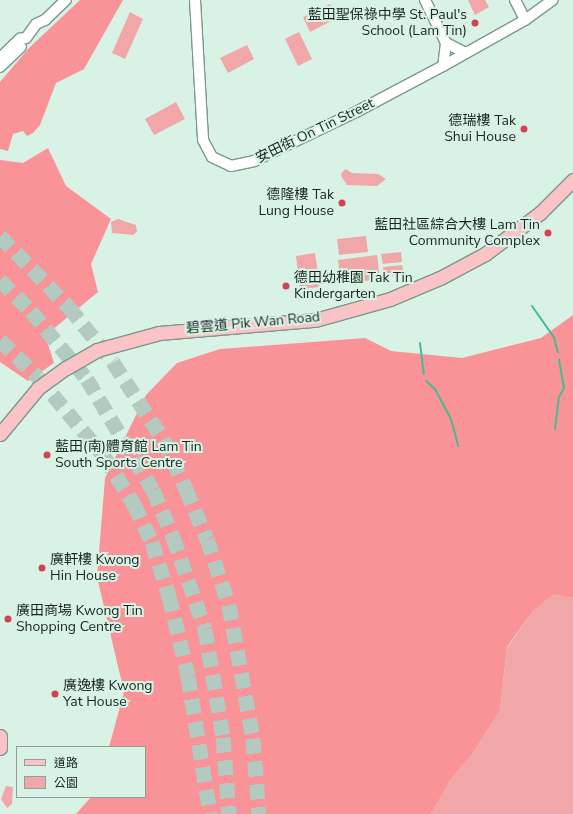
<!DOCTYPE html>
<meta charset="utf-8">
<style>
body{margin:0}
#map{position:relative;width:573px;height:814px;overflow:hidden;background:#d8f3e6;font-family:"Nunito Sans","Noto Sans TC",sans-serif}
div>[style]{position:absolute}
.green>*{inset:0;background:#f1a7a8}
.forest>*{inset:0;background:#f99397}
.stream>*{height:2px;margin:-1px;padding:0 1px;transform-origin:1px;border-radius:1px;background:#46bb91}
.highway-tunnel>*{height:15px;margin-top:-7.5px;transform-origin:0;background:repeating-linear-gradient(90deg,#b2cabf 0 15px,transparent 0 23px)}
.roads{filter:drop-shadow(1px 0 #7e968b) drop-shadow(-1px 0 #7e968b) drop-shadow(0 1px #7e968b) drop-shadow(0 -1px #7e968b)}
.minor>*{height:10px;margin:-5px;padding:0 5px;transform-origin:5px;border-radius:5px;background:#fff}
.major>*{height:13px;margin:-6.5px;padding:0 6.5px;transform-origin:6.5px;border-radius:6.5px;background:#fac3c5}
.dots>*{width:11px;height:11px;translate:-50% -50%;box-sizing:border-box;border:2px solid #d8f3e6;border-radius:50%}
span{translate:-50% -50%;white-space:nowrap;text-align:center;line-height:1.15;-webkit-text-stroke:4px #d8f3e6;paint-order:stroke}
.poi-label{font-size:14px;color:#1b2521}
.right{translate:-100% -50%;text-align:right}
.left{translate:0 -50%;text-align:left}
.street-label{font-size:14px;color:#1b2521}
.legend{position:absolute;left:16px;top:746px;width:130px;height:52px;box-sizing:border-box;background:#d8f3e6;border:1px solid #8ca197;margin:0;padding:5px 7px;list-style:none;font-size:12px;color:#1b2521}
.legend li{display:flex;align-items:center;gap:8px;height:20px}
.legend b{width:20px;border:1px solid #8ca197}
</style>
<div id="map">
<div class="green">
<i style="clip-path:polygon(468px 0,485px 0,489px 7px,475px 15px)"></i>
<i style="clip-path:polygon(330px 4px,337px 18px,310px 32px,303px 17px)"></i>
<i style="clip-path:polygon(130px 12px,143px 19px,125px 59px,112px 53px)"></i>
<i style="clip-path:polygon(299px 32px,312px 59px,298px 66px,285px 39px)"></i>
<i style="clip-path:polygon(247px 45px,254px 59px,228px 73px,220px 58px)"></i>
<i style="clip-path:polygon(176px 102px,185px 119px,154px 135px,145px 119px)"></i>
<i style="clip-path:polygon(346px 169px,352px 173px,378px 174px,386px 179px,377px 186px,347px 185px,341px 176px,342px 172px)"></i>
<i style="clip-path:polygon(118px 219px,136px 225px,137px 232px,133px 235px,112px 233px,111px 222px)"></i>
<i style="clip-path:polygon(366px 236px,368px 252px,339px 255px,337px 239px)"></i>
<i style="clip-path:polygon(401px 252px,402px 262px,383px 264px,381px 254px)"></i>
<i style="clip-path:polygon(315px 253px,320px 287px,300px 289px,296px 256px)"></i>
<i style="clip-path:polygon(377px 255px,380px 279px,341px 284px,338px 260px)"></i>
<i style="clip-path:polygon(402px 265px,404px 274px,384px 277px,383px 267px)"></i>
<i style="clip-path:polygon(553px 595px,573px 598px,573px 814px,431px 814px,452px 778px,473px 753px,500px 710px,507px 648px,533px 611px)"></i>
<i style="clip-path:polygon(6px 786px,13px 787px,12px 804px,7px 808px,1px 799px)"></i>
</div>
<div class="forest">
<i style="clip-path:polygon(80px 0,123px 0,84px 69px,56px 83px,40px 125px,33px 133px,27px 136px,23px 131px,13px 134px,8px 151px,0 149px,0 82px,29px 48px)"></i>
<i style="clip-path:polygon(48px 148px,66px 186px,111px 219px,91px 264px,98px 292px,52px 330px,47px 341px,54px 363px,28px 381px,0 362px,0 160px,23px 163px)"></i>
<i style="clip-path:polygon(573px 315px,573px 598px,553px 595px,533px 611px,507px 647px,500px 710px,473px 753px,452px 778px,431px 814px,76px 814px,91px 797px,145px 797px,145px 747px,109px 747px,124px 692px,97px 577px,105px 478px,146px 395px,177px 363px,220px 349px,365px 338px,391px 351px,462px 358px,541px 338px)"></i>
</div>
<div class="stream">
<i style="left:532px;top:306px;width:38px;rotate:55deg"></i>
<i style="left:554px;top:337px;width:16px;rotate:76deg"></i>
<i style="left:420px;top:343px;width:31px;rotate:83deg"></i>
<i style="left:426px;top:381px;width:12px;rotate:42deg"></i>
<i style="left:435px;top:389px;width:34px;rotate:62deg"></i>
<i style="left:451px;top:419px;width:28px;rotate:75deg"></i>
<i style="left:555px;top:429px;width:32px;rotate:-83deg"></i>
<i style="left:559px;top:397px;width:10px;rotate:-61deg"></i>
<i style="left:564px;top:388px;width:29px;rotate:-100deg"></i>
</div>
<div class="highway-tunnel">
<i style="left:0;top:236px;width:99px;rotate:45.8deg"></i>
<i style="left:69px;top:307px;width:70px;rotate:51.3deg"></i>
<i style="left:113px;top:362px;width:92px;rotate:57deg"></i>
<i style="left:163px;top:439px;width:55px;rotate:65.3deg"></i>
<i style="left:186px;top:489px;width:54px;rotate:67.2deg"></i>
<i style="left:207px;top:539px;width:70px;rotate:71.6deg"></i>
<i style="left:229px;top:605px;width:135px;rotate:79.8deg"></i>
<i style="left:253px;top:738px;width:76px;rotate:85.5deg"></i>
<i style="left:0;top:280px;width:44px;rotate:45deg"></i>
<i style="left:31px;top:311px;width:88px;rotate:50.5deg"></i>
<i style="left:87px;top:379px;width:129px;rotate:59.3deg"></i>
<i style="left:153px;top:490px;width:51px;rotate:66.9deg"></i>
<i style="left:173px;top:537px;width:97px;rotate:70.8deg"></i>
<i style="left:205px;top:629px;width:109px;rotate:80.5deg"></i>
<i style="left:223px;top:737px;width:77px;rotate:85.5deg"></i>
<i style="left:0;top:340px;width:53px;rotate:44.2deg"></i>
<i style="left:38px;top:377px;width:103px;rotate:50.1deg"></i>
<i style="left:104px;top:456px;width:57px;rotate:58deg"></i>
<i style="left:134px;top:504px;width:42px;rotate:64.7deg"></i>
<i style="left:152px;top:542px;width:57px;rotate:72.5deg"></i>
<i style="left:169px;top:596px;width:82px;rotate:76.6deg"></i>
<i style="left:188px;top:676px;width:140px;rotate:80.9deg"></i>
</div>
<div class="roads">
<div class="minor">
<i style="left:195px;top:0;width:140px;rotate:86.7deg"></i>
<i style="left:203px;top:140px;width:19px;rotate:62deg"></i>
<i style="left:212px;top:157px;width:21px;rotate:25deg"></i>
<i style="left:231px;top:166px;width:24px;rotate:-12deg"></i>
<i style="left:254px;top:161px;width:113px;rotate:-25.7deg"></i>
<i style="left:356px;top:112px;width:98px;rotate:-27.9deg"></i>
<i style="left:443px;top:66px;width:94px;rotate:-29.3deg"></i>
<i style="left:525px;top:20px;width:34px;rotate:-36deg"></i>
<i style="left:425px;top:0;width:48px;rotate:64deg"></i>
<i style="left:446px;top:43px;width:23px;rotate:97deg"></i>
<i style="left:515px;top:0;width:22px;rotate:63deg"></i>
<i style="left:446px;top:43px;width:22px;rotate:27deg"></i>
<i style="left:0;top:58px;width:28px;rotate:-44deg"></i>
<i style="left:20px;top:39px;width:6px;rotate:-9deg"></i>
<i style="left:26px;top:38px;width:17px;rotate:-54deg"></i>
<i style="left:36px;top:24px;width:10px;rotate:-24deg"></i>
<i style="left:45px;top:20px;width:29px;rotate:-44deg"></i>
<i style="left:0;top:67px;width:29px;rotate:-44deg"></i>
</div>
<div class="major">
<i style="left:0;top:434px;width:60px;rotate:-50.4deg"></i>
<i style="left:38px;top:388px;width:34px;rotate:-36deg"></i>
<i style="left:66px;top:368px;width:36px;rotate:-30deg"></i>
<i style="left:97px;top:350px;width:64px;rotate:-15.3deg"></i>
<i style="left:159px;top:333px;width:157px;rotate:-4.8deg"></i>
<i style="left:315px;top:320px;width:78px;rotate:-15.6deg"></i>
<i style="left:390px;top:299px;width:54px;rotate:-22.8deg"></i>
<i style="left:440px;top:278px;width:51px;rotate:-28.1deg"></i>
<i style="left:485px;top:254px;width:69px;rotate:-36.7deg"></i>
<i style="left:540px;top:213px;width:47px;rotate:-45deg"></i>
<i style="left:0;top:736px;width:12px;rotate:90deg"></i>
</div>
</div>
<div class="dots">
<i style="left:475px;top:23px;background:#d34253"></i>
<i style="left:524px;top:129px;background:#d34253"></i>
<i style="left:342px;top:203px;background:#d34253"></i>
<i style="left:548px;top:233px;background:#d34253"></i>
<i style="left:286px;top:286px;background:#d34253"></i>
<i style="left:47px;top:455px;background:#d34253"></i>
<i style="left:42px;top:568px;background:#d34253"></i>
<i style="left:8px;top:619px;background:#d34253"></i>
<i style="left:55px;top:694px;background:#d34253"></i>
</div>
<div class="poi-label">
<span class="right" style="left:467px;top:23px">藍田聖保祿中學 St. Paul's<br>School (Lam Tin)</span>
<span class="right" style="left:516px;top:129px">德瑞樓 Tak<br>Shui House</span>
<span class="right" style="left:334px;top:203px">德隆樓 Tak<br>Lung House</span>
<span class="right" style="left:540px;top:233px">藍田社區綜合大樓 Lam Tin<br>Community Complex</span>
<span class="left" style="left:294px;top:286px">德田幼稚園 Tak Tin<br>Kindergarten</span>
<span class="left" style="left:55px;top:455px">藍田(南)體育館 Lam Tin<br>South Sports Centre</span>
<span class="left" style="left:50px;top:568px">廣軒樓 Kwong<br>Hin House</span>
<span class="left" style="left:16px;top:619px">廣田商場 Kwong Tin<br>Shopping Centre</span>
<span class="left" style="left:63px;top:694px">廣逸樓 Kwong<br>Yat House</span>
</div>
<div class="street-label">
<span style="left:315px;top:131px;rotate:-26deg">安田街 On Tin Street</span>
<span style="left:253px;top:323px;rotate:-5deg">碧雲道 Pik Wan Road</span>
</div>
<ul class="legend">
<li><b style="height:5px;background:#fac3c5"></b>道路</li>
<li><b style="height:11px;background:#f1a7a8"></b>公園</li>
</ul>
</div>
